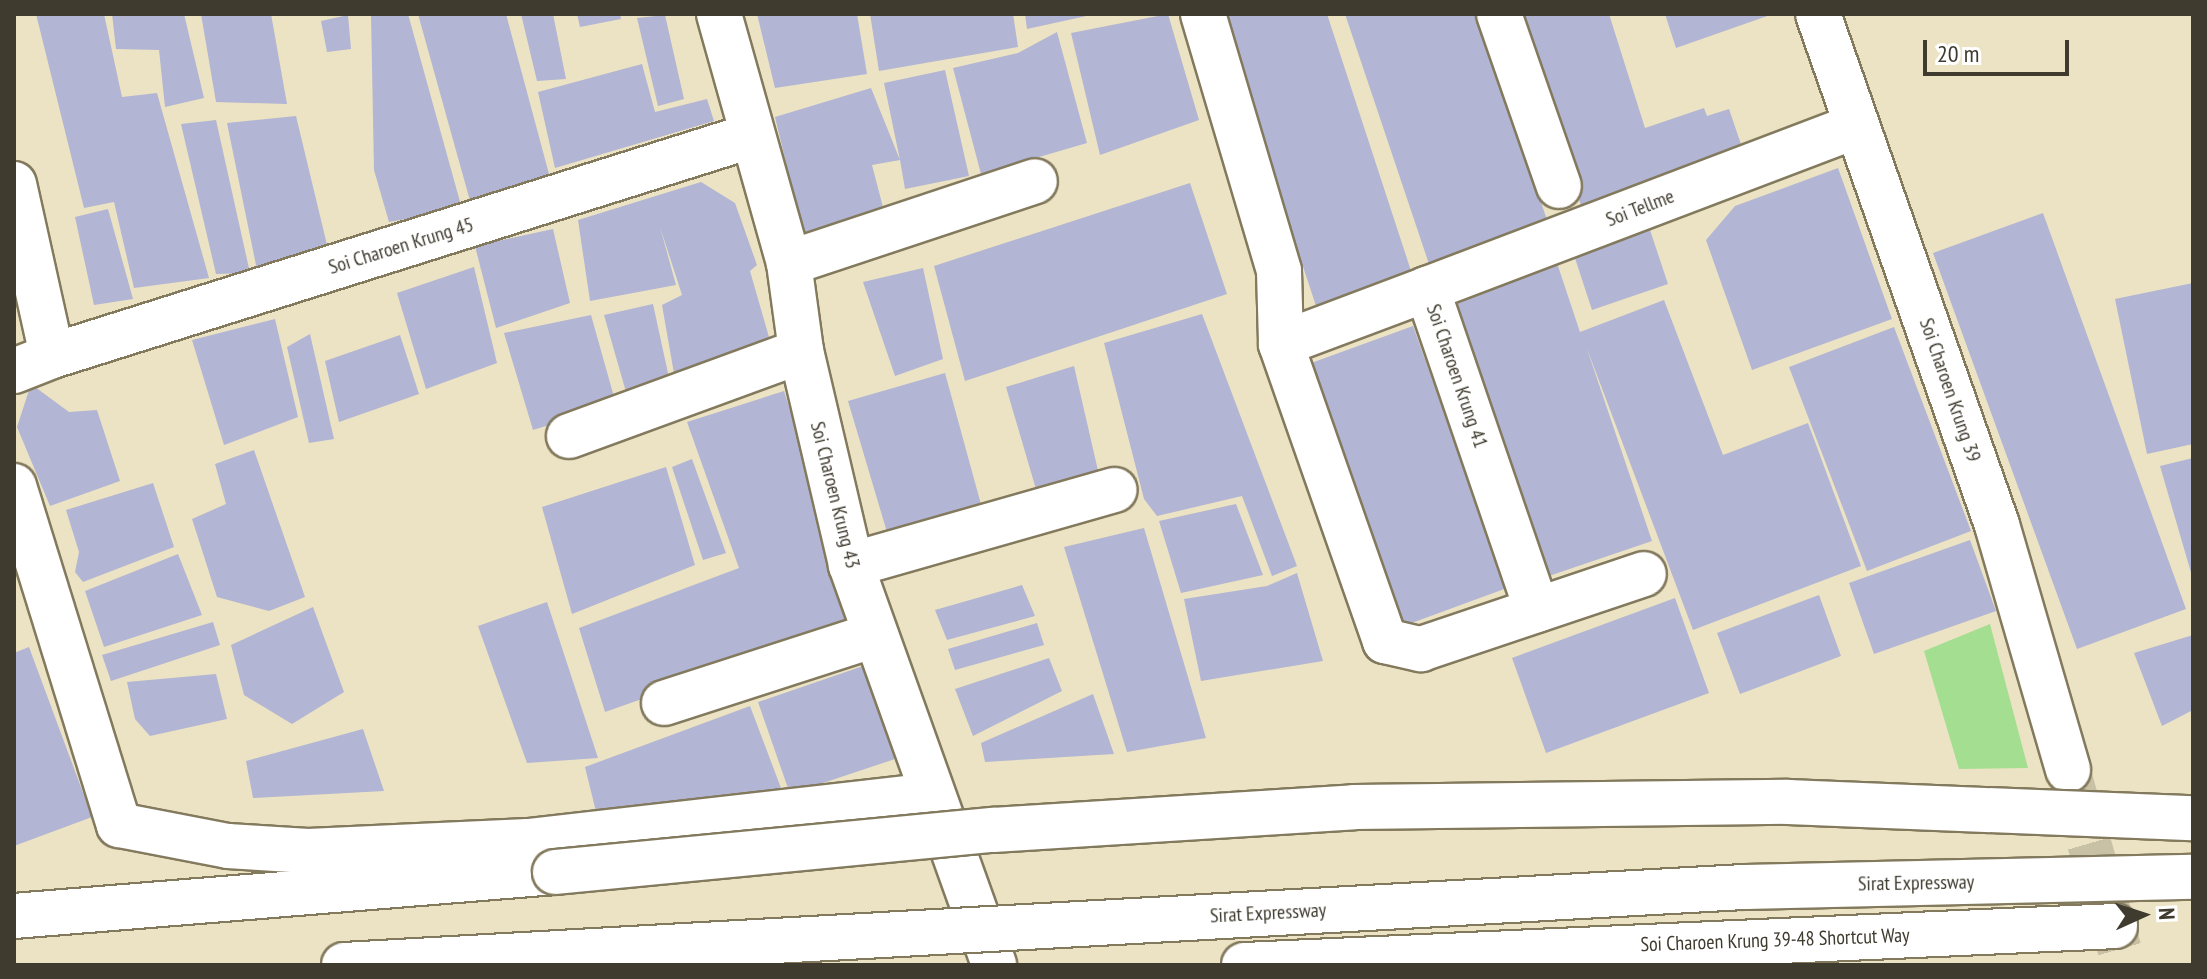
<!DOCTYPE html>
<style>
body{margin:0}
#map{position:relative;width:2207px;height:979px;overflow:hidden;background:#ece3c4;font-family:"PT Sans Narrow",sans-serif}
div>[style]{position:absolute}
.green>*{inset:0;background:#a4de90}
.building>*{inset:0;background:#b2b5d3}
.minor-tunnel>*{height:44px;margin-top:-22px;transform-origin:0;background:repeating-linear-gradient(90deg,#c9c1a6 0 44px,transparent 0 66px)}
.roads{filter:drop-shadow(2px 0 #837a5e) drop-shadow(-2px 0 #837a5e) drop-shadow(0 2px #837a5e) drop-shadow(0 -2px #837a5e)}
.minor>*{height:44px;margin:-22px;padding:0 22px;transform-origin:22px;border-radius:22px;background:#fff}
.highway>*{height:44px;margin:-22px;padding:0 22px;transform-origin:22px;border-radius:22px;background:#fff}
.bridges{filter:drop-shadow(2px 0 #837a5e) drop-shadow(-2px 0 #837a5e) drop-shadow(0 2px #837a5e) drop-shadow(0 -2px #837a5e)}
.highway-bridge>*{height:44px;margin:-22px;padding:0 22px;transform-origin:22px;border-radius:22px;background:#fff}
span{translate:-50% -50%;white-space:nowrap;text-align:center;line-height:1.15;-webkit-text-stroke:6px #fff;paint-order:stroke}
.street-label{font-size:20px;color:#3f3b2f}
.frame{position:absolute;inset:0;border:16px solid #3f3b2f;pointer-events:none}
.north{position:absolute;left:2103px;top:875px;width:80px;height:80px;-webkit-text-stroke:6px #fff;paint-order:stroke;rotate:87deg;font-size:22px;font-weight:700;line-height:32px;text-align:center;color:#3f3b2f}
.north::after{content:'';display:block;margin:auto;width:28px;height:36px;background:#3f3b2f;clip-path:polygon(50% 0,100% 100%,50% 72%,0 100%)}
.scale{position:absolute;left:1923px;top:40px;width:146px;height:36px;box-sizing:border-box;border:4px solid #3f3b2f;border-top:0;padding-left:10px;font-size:24px;line-height:28px;white-space:nowrap;color:#3f3b2f;-webkit-text-stroke:6px #fff;paint-order:stroke}
</style>
<div id="map">
<div class="green">
<i style="clip-path:polygon(1990px 624px,2028px 768px,1959px 769px,1924px 651px)"></i>
</div>
<div class="building">
<i style="clip-path:polygon(36px 14px,104px 14px,122px 97px,157px 93px,209px 278px,134px 288px,114px 202px,84px 208px)"></i>
<i style="clip-path:polygon(112px 14px,184px 14px,204px 98px,165px 107px,159px 50px,116px 49px)"></i>
<i style="clip-path:polygon(201px 14px,271px 14px,287px 104px,216px 102px)"></i>
<i style="clip-path:polygon(408px 14px,462px 209px,389px 222px,374px 170px,371px 15px)"></i>
<i style="clip-path:polygon(418px 14px,506px 14px,549px 174px,472px 208px)"></i>
<i style="clip-path:polygon(521px 14px,553px 14px,566px 79px,537px 81px)"></i>
<i style="clip-path:polygon(577px 14px,620px 14px,621px 19px,580px 27px)"></i>
<i style="clip-path:polygon(757px 14px,857px 14px,867px 74px,775px 88px)"></i>
<i style="clip-path:polygon(870px 14px,1013px 14px,1018px 47px,879px 71px)"></i>
<i style="clip-path:polygon(1025px 14px,1090px 14px,1091px 15px,1027px 29px)"></i>
<i style="clip-path:polygon(1168px 14px,1199px 120px,1100px 155px,1071px 33px)"></i>
<i style="clip-path:polygon(1220px 14px,1327px 14px,1413px 277px,1317px 309px)"></i>
<i style="clip-path:polygon(1345px 14px,1478px 14px,1548px 223px,1429px 264px)"></i>
<i style="clip-path:polygon(1516px 14px,1609px 14px,1645px 128px,1704px 108px,1707px 116px,1729px 109px,1746px 159px,1585px 217px)"></i>
<i style="clip-path:polygon(1665px 14px,1773px 14px,1676px 48px)"></i>
<i style="clip-path:polygon(348px 15px,351px 49px,327px 52px,321px 21px)"></i>
<i style="clip-path:polygon(665px 15px,684px 99px,658px 106px,637px 18px)"></i>
<i style="clip-path:polygon(1057px 32px,1087px 143px,981px 174px,953px 68px,1018px 53px)"></i>
<i style="clip-path:polygon(642px 64px,655px 112px,707px 99px,714px 121px,555px 168px,538px 92px)"></i>
<i style="clip-path:polygon(945px 70px,969px 176px,905px 189px,900px 160px,872px 165px,885px 215px,805px 242px,775px 117px,871px 88px,900px 160px,884px 83px)"></i>
<i style="clip-path:polygon(296px 116px,328px 249px,257px 270px,227px 123px)"></i>
<i style="clip-path:polygon(216px 120px,250px 273px,216px 274px,181px 124px)"></i>
<i style="clip-path:polygon(1838px 168px,1892px 319px,1752px 370px,1706px 240px,1735px 206px)"></i>
<i style="clip-path:polygon(701px 182px,735px 203px,757px 265px,750px 271px,773px 351px,676px 385px,662px 305px,682px 295px,660px 227px,676px 285px,590px 301px,578px 220px)"></i>
<i style="clip-path:polygon(1190px 183px,1227px 294px,965px 381px,934px 266px)"></i>
<i style="clip-path:polygon(108px 209px,133px 299px,94px 305px,75px 217px)"></i>
<i style="clip-path:polygon(2043px 213px,2186px 609px,2077px 649px,1933px 253px)"></i>
<i style="clip-path:polygon(1647px 221px,1668px 284px,1592px 310px,1571px 246px)"></i>
<i style="clip-path:polygon(553px 229px,570px 303px,496px 328px,475px 246px)"></i>
<i style="clip-path:polygon(1557px 263px,1580px 332px,1664px 300px,1723px 455px,1808px 423px,1861px 566px,1693px 630px,1586px 346px,1652px 541px,1546px 577px,1452px 300px)"></i>
<i style="clip-path:polygon(474px 267px,497px 363px,426px 389px,397px 293px)"></i>
<i style="clip-path:polygon(923px 268px,943px 359px,895px 376px,863px 282px)"></i>
<i style="clip-path:polygon(2193px 283px,2193px 444px,2147px 454px,2115px 299px)"></i>
<i style="clip-path:polygon(653px 304px,671px 387px,628px 399px,604px 315px)"></i>
<i style="clip-path:polygon(1202px 314px,1297px 566px,1272px 576px,1242px 496px,1157px 516px,1144px 499px,1104px 343px)"></i>
<i style="clip-path:polygon(591px 315px,616px 404px,533px 430px,504px 333px)"></i>
<i style="clip-path:polygon(275px 319px,298px 417px,224px 445px,192px 340px)"></i>
<i style="clip-path:polygon(1413px 326px,1507px 588px,1398px 628px,1303px 366px)"></i>
<i style="clip-path:polygon(1894px 327px,1971px 531px,1867px 571px,1789px 367px)"></i>
<i style="clip-path:polygon(310px 334px,334px 439px,309px 443px,287px 347px)"></i>
<i style="clip-path:polygon(400px 335px,419px 394px,339px 422px,325px 361px)"></i>
<i style="clip-path:polygon(1074px 366px,1099px 475px,1038px 496px,1006px 387px)"></i>
<i style="clip-path:polygon(945px 373px,985px 519px,892px 549px,848px 401px)"></i>
<i style="clip-path:polygon(31px 384px,69px 412px,97px 410px,120px 481px,50px 506px,17px 427px)"></i>
<i style="clip-path:polygon(784px 391px,858px 623px,605px 712px,579px 628px,739px 568px,687px 422px)"></i>
<i style="clip-path:polygon(254px 450px,305px 597px,269px 611px,217px 597px,192px 519px,226px 504px,215px 464px)"></i>
<i style="clip-path:polygon(2193px 458px,2193px 576px,2192px 576px,2160px 466px)"></i>
<i style="clip-path:polygon(692px 459px,726px 553px,703px 560px,672px 467px)"></i>
<i style="clip-path:polygon(666px 467px,695px 565px,572px 614px,542px 507px)"></i>
<i style="clip-path:polygon(153px 483px,174px 547px,83px 582px,75px 572px,79px 552px,66px 510px)"></i>
<i style="clip-path:polygon(1236px 504px,1263px 575px,1181px 593px,1159px 521px)"></i>
<i style="clip-path:polygon(1144px 528px,1206px 738px,1127px 752px,1064px 547px)"></i>
<i style="clip-path:polygon(1970px 540px,1996px 611px,1874px 654px,1849px 583px)"></i>
<i style="clip-path:polygon(178px 554px,202px 615px,104px 647px,85px 591px)"></i>
<i style="clip-path:polygon(1297px 573px,1323px 661px,1201px 681px,1184px 599px,1267px 586px)"></i>
<i style="clip-path:polygon(1022px 585px,1035px 616px,947px 640px,935px 610px)"></i>
<i style="clip-path:polygon(1819px 595px,1841px 656px,1740px 694px,1717px 633px)"></i>
<i style="clip-path:polygon(1675px 598px,1709px 693px,1546px 753px,1512px 658px)"></i>
<i style="clip-path:polygon(547px 602px,598px 758px,527px 763px,478px 626px)"></i>
<i style="clip-path:polygon(313px 607px,344px 692px,292px 724px,244px 695px,231px 645px)"></i>
<i style="clip-path:polygon(213px 622px,220px 645px,111px 681px,102px 655px)"></i>
<i style="clip-path:polygon(1037px 623px,1044px 645px,955px 670px,948px 649px)"></i>
<i style="clip-path:polygon(2193px 635px,2193px 710px,2162px 726px,2134px 653px)"></i>
<i style="clip-path:polygon(29px 647px,92px 817px,14px 846px,14px 653px)"></i>
<i style="clip-path:polygon(1049px 658px,1062px 691px,973px 736px,955px 689px)"></i>
<i style="clip-path:polygon(866px 665px,898px 758px,790px 794px,758px 702px)"></i>
<i style="clip-path:polygon(216px 674px,227px 719px,150px 736px,135px 719px,127px 682px)"></i>
<i style="clip-path:polygon(1093px 694px,1114px 754px,985px 762px,981px 743px)"></i>
<i style="clip-path:polygon(750px 706px,784px 796px,598px 820px,585px 767px)"></i>
<i style="clip-path:polygon(363px 729px,384px 791px,253px 798px,246px 761px)"></i>
</div>
<div class="minor-tunnel">
<i style="left:2071px;top:780px;width:192px;rotate:74deg"></i>
</div>
<div class="roads">
<div class="minor">
<i style="left:719px;top:14px;width:259px;rotate:74.3deg"></i>
<i style="left:789px;top:263px;width:89px;rotate:82.2deg"></i>
<i style="left:801px;top:351px;width:220px;rotate:76.8deg"></i>
<i style="left:851px;top:565px;width:425px;rotate:70.3deg"></i>
<i style="left:1203px;top:14px;width:268px;rotate:73.5deg"></i>
<i style="left:1279px;top:271px;width:73px;rotate:88.4deg"></i>
<i style="left:1281px;top:344px;width:315px;rotate:70.7deg"></i>
<i style="left:1385px;top:641px;width:37px;rotate:13deg"></i>
<i style="left:1421px;top:649px;width:235px;rotate:-18.6deg"></i>
<i style="left:1499px;top:14px;width:182px;rotate:70.8deg"></i>
<i style="left:1818px;top:14px;width:541px;rotate:70.69deg"></i>
<i style="left:1997px;top:525px;width:255px;rotate:73.8deg"></i>
<i style="left:14px;top:184px;width:176px;rotate:77.5deg"></i>
<i style="left:52px;top:356px;width:41px;rotate:158.5deg"></i>
<i style="left:789px;top:263px;width:259px;rotate:-18.4deg"></i>
<i style="left:1427px;top:289px;width:457px;rotate:-20.8deg"></i>
<i style="left:1281px;top:344px;width:156px;rotate:-20.6deg"></i>
<i style="left:1427px;top:289px;width:339px;rotate:71.1deg"></i>
<i style="left:52px;top:356px;width:732px;rotate:-17.49deg"></i>
<i style="left:569px;top:436px;width:247px;rotate:-20.1deg"></i>
<i style="left:14px;top:486px;width:355px;rotate:72.8deg"></i>
<i style="left:119px;top:825px;width:111px;rotate:10.9deg"></i>
<i style="left:228px;top:846px;width:80px;rotate:3.6deg"></i>
<i style="left:308px;top:851px;width:220px;rotate:-2.6deg"></i>
<i style="left:528px;top:841px;width:404px;rotate:-6.5deg"></i>
<i style="left:851px;top:565px;width:274px;rotate:-15.9deg"></i>
<i style="left:664px;top:703px;width:222px;rotate:-17.9deg"></i>
<i style="left:1244px;top:965px;width:872px;rotate:-2.56deg"></i>
</div>
<div class="highway">
<i style="left:14px;top:916px;width:543px;rotate:-4.65deg"></i>
</div>
</div>
<div class="bridges">
<div class="highway-bridge">
<i style="left:555px;top:872px;width:440px;rotate:-5.5deg"></i>
<i style="left:993px;top:830px;width:362px;rotate:-3.6deg"></i>
<i style="left:1354px;top:807px;width:434px;rotate:-0.7deg"></i>
<i style="left:1788px;top:802px;width:405px;rotate:2.3deg"></i>
<i style="left:344px;top:965px;width:1403px;rotate:-3.19deg"></i>
<i style="left:1745px;top:887px;width:448px;rotate:-1.3deg"></i>
</div>
</div>
<div class="street-label">
<span style="left:1640px;top:208px;rotate:-21deg">Soi Tellme</span>
<span style="left:401px;top:246px;rotate:-17deg">Soi Charoen Krung 45</span>
<span style="left:1457px;top:376px;rotate:71deg">Soi Charoen Krung 41</span>
<span style="left:1950px;top:390px;rotate:71deg">Soi Charoen Krung 39</span>
<span style="left:835px;top:495px;rotate:76deg">Soi Charoen Krung 43</span>
<span style="left:1916px;top:883px;rotate:-1deg">Sirat Expressway</span>
<span style="left:1268px;top:913px;rotate:-3deg">Sirat Expressway</span>
<span style="left:1775px;top:940px;rotate:-2deg">Soi Charoen Krung 39-48 Shortcut Way</span>
</div>
<div class="frame"></div>
<div class="north">N</div>
<div class="scale">20 m</div>
</div>
